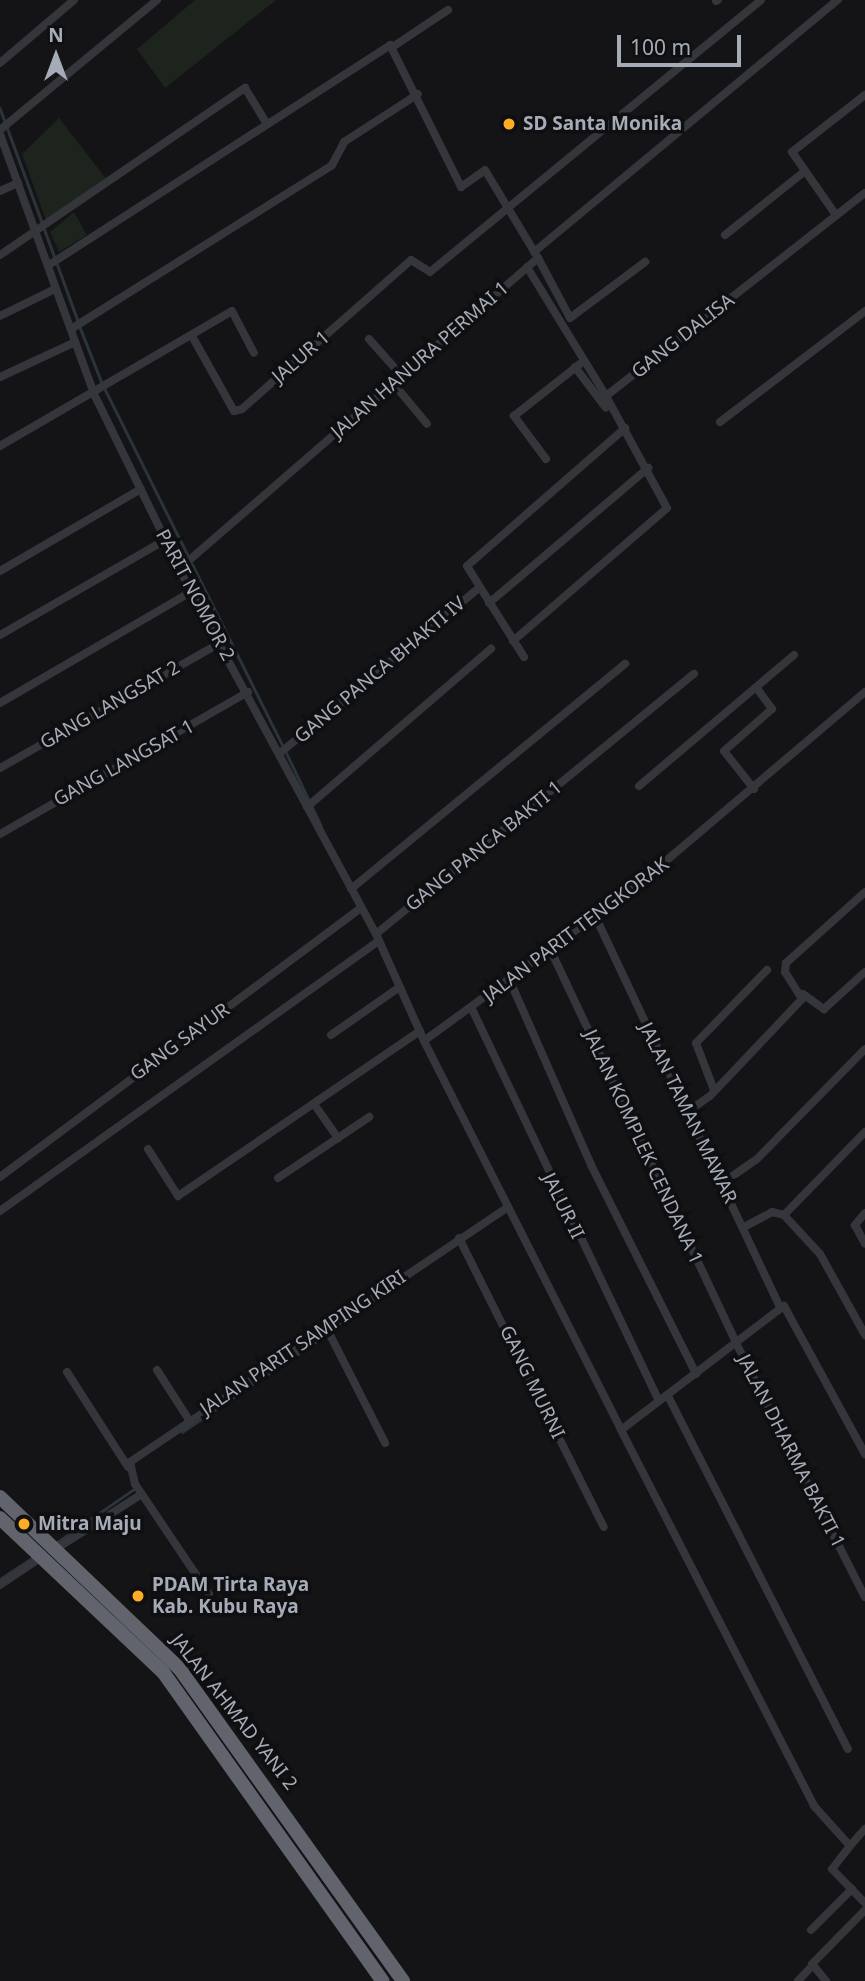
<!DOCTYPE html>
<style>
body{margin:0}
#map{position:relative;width:865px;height:1981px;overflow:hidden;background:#141416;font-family:"Noto Sans",sans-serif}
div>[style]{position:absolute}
.green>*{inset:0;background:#1c241d}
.stream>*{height:2.5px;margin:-1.25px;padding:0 1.25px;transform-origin:1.25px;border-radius:1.25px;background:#2a343b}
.street>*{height:8px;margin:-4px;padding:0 4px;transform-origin:4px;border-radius:4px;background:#35363b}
.highway>*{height:14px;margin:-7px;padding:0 7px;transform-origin:7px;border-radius:7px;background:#61646d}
.dots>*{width:19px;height:19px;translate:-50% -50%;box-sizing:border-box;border:4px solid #0f0f11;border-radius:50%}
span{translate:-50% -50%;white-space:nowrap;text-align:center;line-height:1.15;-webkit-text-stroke:7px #0f0f11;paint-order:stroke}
.poi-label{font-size:19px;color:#a5abb7;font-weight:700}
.left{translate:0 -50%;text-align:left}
.street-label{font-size:19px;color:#a5abb7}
.north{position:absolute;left:21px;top:21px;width:70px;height:70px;-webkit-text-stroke:5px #0f0f11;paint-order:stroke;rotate:0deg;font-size:19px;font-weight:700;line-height:28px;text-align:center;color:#a5abb7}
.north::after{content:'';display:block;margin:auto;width:24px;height:32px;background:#a5abb7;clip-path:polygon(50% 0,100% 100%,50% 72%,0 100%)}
.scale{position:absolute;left:617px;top:35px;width:124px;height:32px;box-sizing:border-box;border:4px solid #a5abb7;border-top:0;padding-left:9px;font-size:21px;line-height:24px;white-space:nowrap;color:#a5abb7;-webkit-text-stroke:5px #0f0f11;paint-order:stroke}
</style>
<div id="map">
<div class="green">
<i style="clip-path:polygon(195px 0,276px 0,165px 88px,137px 49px)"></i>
<i style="clip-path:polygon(59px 118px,108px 181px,47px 223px,22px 154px)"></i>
<i style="clip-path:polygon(74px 212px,87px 235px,59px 252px,50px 232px)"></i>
</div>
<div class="stream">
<i style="left:0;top:108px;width:121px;rotate:69.8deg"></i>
<i style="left:44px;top:228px;width:99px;rotate:69.9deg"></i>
<i style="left:80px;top:327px;width:60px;rotate:68.6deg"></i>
<i style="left:105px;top:389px;width:399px;rotate:63.5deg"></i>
<i style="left:286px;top:752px;width:81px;rotate:64.4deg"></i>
<i style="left:182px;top:1432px;width:186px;rotate:-34deg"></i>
<i style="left:56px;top:1543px;width:98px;rotate:-34.7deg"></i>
<i style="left:0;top:1579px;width:42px;rotate:-33.3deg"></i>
</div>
<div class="street">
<i style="left:716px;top:1px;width:2px;rotate:-27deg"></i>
<i style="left:394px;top:46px;width:65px;rotate:-33.7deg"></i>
<i style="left:0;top:63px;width:97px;rotate:-40.4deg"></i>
<i style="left:0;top:130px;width:204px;rotate:-39.6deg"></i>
<i style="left:0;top:134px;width:276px;rotate:70.1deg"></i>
<i style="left:94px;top:394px;width:220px;rotate:63.9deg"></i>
<i style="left:191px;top:592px;width:389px;rotate:61.6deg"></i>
<i style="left:376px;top:934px;width:117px;rotate:65.8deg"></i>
<i style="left:0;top:191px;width:20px;rotate:-24deg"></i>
<i style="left:836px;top:215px;width:77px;rotate:-124.9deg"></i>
<i style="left:792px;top:152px;width:93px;rotate:-38deg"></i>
<i style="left:725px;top:235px;width:101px;rotate:-38.6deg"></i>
<i style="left:534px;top:252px;width:395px;rotate:-39.7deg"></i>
<i style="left:0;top:255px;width:297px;rotate:-34.3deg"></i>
<i style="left:245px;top:88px;width:42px;rotate:58.6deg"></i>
<i style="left:49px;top:265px;width:406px;rotate:-32.8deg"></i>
<i style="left:390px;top:45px;width:159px;rotate:63.4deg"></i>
<i style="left:461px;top:187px;width:29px;rotate:-35deg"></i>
<i style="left:485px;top:170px;width:103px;rotate:58.9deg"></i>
<i style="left:527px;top:267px;width:151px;rotate:58.5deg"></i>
<i style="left:0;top:316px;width:61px;rotate:-26.1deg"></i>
<i style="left:71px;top:329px;width:308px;rotate:-32.1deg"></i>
<i style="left:332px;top:165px;width:26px;rotate:-62deg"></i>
<i style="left:344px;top:142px;width:88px;rotate:-33deg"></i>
<i style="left:192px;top:336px;width:86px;rotate:60.8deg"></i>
<i style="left:234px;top:411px;width:8px;rotate:-14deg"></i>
<i style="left:242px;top:409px;width:225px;rotate:-41.4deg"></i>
<i style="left:411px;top:260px;width:22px;rotate:32deg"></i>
<i style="left:430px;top:272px;width:428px;rotate:-39.4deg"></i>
<i style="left:369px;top:339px;width:50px;rotate:48.3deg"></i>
<i style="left:575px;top:367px;width:51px;rotate:52.9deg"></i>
<i style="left:0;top:377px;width:81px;rotate:-25deg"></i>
<i style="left:393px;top:383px;width:53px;rotate:50.3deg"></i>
<i style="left:720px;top:422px;width:183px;rotate:-37.4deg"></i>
<i style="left:0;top:446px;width:268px;rotate:-30.2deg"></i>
<i style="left:232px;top:311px;width:47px;rotate:62.4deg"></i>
<i style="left:546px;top:459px;width:54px;rotate:-126.7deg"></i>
<i style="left:514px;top:416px;width:89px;rotate:-38.2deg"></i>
<i style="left:179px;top:569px;width:475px;rotate:-40.9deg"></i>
<i style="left:538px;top:258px;width:68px;rotate:61.9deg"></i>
<i style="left:570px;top:318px;width:94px;rotate:-36.7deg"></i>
<i style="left:0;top:571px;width:163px;rotate:-30.2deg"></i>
<i style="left:489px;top:603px;width:209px;rotate:-40.3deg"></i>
<i style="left:0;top:635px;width:190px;rotate:-29.9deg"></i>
<i style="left:513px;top:641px;width:203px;rotate:-40.8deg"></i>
<i style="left:667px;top:508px;width:128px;rotate:-118.6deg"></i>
<i style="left:606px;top:396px;width:329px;rotate:-38.1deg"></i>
<i style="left:524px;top:657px;width:107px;rotate:-122.1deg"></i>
<i style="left:467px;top:566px;width:210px;rotate:-41.1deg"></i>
<i style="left:865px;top:692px;width:302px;rotate:139.7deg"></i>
<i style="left:635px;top:887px;width:261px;rotate:143.9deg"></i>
<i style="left:424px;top:1041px;width:436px;rotate:63.1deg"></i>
<i style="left:621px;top:1430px;width:205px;rotate:-37.3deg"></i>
<i style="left:784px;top:1306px;width:169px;rotate:61.3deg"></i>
<i style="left:0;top:703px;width:221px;rotate:-30.2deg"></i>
<i style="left:280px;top:753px;width:259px;rotate:-39.7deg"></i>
<i style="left:0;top:768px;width:253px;rotate:-29.6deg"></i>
<i style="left:639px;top:786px;width:203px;rotate:-40.2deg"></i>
<i style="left:754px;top:789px;width:48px;rotate:-128.3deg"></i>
<i style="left:724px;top:751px;width:64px;rotate:-41.2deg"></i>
<i style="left:772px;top:709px;width:27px;rotate:-126deg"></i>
<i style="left:307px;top:807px;width:243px;rotate:-40.7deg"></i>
<i style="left:0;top:834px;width:286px;rotate:-29.8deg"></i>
<i style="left:351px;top:889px;width:355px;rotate:-39.4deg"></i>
<i style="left:596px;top:918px;width:431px;rotate:64.7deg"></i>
<i style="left:376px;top:934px;width:411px;rotate:-39.3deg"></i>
<i style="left:551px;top:951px;width:433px;rotate:64.7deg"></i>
<i style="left:736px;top:1343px;width:285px;rotate:63.1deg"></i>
<i style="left:510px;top:981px;width:201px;rotate:66.2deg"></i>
<i style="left:591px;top:1165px;width:234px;rotate:63.3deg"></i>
<i style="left:803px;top:994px;width:26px;rotate:36deg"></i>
<i style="left:824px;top:1009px;width:55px;rotate:-42.1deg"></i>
<i style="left:472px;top:1009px;width:434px;rotate:64.5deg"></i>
<i style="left:331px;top:1035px;width:82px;rotate:-35deg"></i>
<i style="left:714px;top:1090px;width:50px;rotate:-111deg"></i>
<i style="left:696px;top:1043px;width:102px;rotate:-45.8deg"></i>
<i style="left:314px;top:1104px;width:42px;rotate:54.8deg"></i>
<i style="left:687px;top:1112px;width:28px;rotate:-35deg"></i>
<i style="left:710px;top:1096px;width:134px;rotate:-46.5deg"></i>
<i style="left:802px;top:999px;width:32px;rotate:-122deg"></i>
<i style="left:785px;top:972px;width:9px;rotate:-84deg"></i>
<i style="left:786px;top:963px;width:106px;rotate:-41.9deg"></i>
<i style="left:865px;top:1132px;width:116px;rotate:134.3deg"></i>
<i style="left:784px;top:1215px;width:53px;rotate:47.3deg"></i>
<i style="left:820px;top:1254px;width:93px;rotate:60.9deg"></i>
<i style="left:148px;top:1149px;width:56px;rotate:57.4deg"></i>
<i style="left:178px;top:1196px;width:293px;rotate:-34.3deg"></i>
<i style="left:0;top:1177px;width:450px;rotate:-36.7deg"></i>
<i style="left:278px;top:1178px;width:110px;rotate:-33.8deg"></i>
<i style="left:721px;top:1184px;width:44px;rotate:-34.8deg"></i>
<i style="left:757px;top:1159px;width:154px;rotate:-45.5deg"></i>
<i style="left:0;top:1211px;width:465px;rotate:-35.5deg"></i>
<i style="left:865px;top:1213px;width:16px;rotate:130deg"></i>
<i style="left:855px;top:1225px;width:21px;rotate:62deg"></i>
<i style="left:744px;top:1227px;width:32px;rotate:-28deg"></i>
<i style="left:772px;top:1212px;width:12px;rotate:14deg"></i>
<i style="left:459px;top:1238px;width:323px;rotate:63.4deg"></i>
<i style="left:327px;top:1329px;width:128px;rotate:63deg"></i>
<i style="left:157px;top:1370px;width:59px;rotate:57.4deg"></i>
<i style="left:67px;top:1372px;width:113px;rotate:57.3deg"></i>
<i style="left:668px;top:1396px;width:396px;rotate:63deg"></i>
<i style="left:621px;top:1430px;width:423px;rotate:62.8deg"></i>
<i style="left:814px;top:1806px;width:54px;rotate:48deg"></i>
<i style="left:850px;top:1846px;width:29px;rotate:128deg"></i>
<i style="left:832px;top:1869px;width:47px;rotate:45.9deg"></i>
<i style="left:59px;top:1547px;width:98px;rotate:-32.6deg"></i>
<i style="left:0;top:1585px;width:52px;rotate:-34deg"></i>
<i style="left:209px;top:1594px;width:133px;rotate:-123.9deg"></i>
<i style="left:135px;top:1484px;width:23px;rotate:-103deg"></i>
<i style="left:130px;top:1462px;width:456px;rotate:-34deg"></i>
<i style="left:850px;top:1846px;width:23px;rotate:-49deg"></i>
<i style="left:811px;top:1930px;width:58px;rotate:-45deg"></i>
<i style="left:798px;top:1981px;width:21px;rotate:-47deg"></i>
<i style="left:826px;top:1981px;width:22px;rotate:-129deg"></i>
<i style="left:812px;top:1964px;width:76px;rotate:-45.5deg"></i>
</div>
<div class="highway">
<i style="left:0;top:1497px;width:248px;rotate:43.7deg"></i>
<i style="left:179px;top:1668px;width:385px;rotate:54.4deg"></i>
<i style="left:0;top:1518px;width:224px;rotate:43.4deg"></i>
<i style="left:163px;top:1672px;width:379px;rotate:54.6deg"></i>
</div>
<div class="dots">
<i style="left:509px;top:124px;background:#fdad25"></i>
<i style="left:24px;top:1524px;background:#fdad25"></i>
<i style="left:138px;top:1596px;background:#fdad25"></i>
</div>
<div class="poi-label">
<span class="left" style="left:523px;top:124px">SD Santa Monika</span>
<span class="left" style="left:38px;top:1524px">Mitra Maju</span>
<span class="left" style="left:152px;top:1596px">PDAM Tirta Raya<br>Kab. Kubu Raya</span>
</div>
<div class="street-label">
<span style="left:683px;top:336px;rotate:-38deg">GANG DALISA</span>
<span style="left:301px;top:357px;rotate:-41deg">JALUR 1</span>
<span style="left:420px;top:360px;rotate:-41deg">JALAN HANURA PERMAI 1</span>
<span style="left:195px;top:595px;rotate:62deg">PARIT NOMOR 2</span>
<span style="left:380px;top:670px;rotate:-40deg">GANG PANCA BHAKTI IV</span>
<span style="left:110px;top:705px;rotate:-30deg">GANG LANGSAT 2</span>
<span style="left:124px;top:763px;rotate:-29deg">GANG LANGSAT 1</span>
<span style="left:484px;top:846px;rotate:-39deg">GANG PANCA BAKTI 1</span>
<span style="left:576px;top:930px;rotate:-37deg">JALAN PARIT TENGKORAK</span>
<span style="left:180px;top:1042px;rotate:-36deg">GANG SAYUR</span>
<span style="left:688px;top:1113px;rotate:64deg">JALAN TAMAN MAWAR</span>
<span style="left:643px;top:1147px;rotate:65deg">JALAN KOMPLEK CENDANA 1</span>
<span style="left:563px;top:1206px;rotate:64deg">JALUR II</span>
<span style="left:303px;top:1343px;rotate:-34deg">JALAN PARIT SAMPING KIRI</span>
<span style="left:532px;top:1382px;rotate:64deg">GANG MURNI</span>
<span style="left:791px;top:1451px;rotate:63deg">JALAN DHARMA BAKTI 1</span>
<span style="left:234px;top:1712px;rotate:52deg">JALAN AHMAD YANI 2</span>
</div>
<div class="north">N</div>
<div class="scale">100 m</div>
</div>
